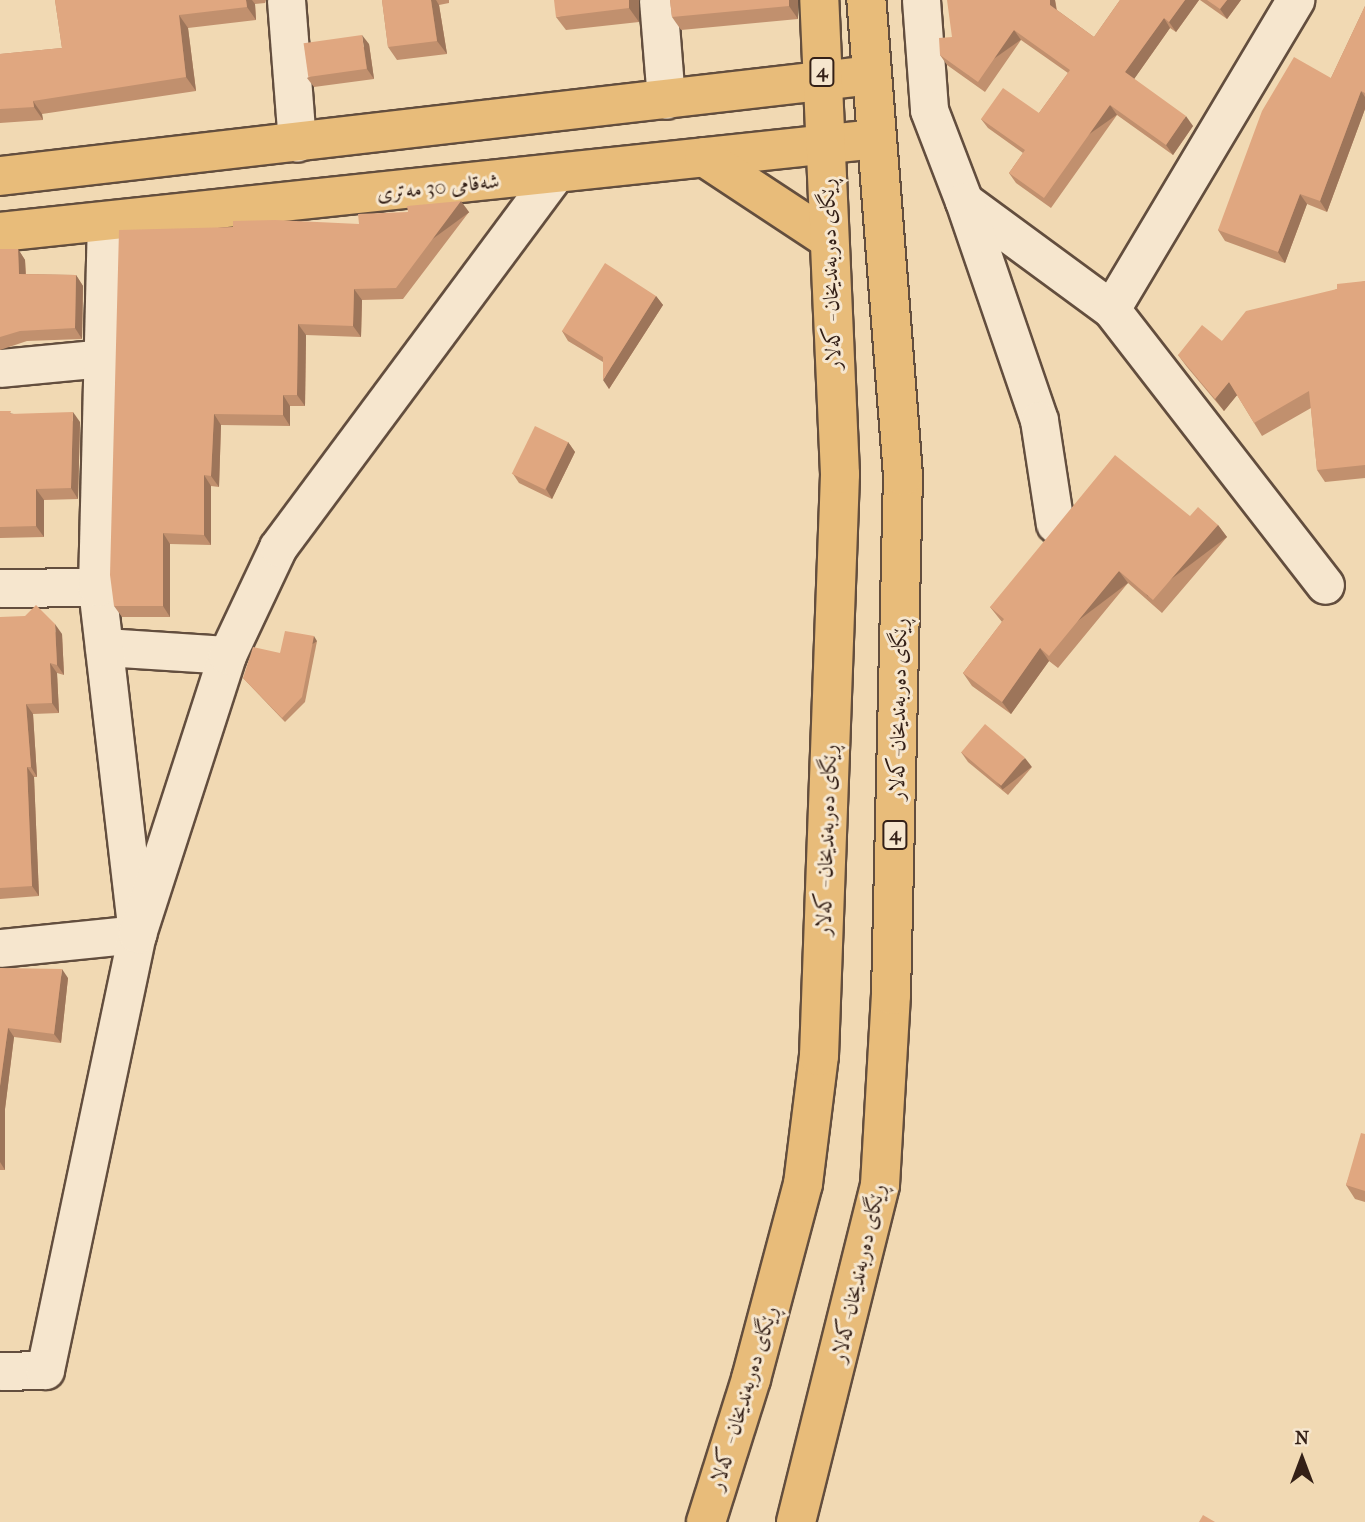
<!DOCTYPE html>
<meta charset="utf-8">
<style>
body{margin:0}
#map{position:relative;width:1365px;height:1522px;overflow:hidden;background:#f1d9b3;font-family:"IM FELL French Canon",Amiri,serif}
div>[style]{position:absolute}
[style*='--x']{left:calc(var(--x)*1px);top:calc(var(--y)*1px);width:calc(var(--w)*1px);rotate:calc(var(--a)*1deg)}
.roads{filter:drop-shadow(2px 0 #634e3e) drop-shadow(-2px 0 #634e3e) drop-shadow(0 2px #634e3e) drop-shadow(0 -2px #634e3e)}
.street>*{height:37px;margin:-18.5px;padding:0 18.5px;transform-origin:18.5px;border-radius:18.5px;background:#f6e6ce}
.primary>*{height:38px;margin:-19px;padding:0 19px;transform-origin:19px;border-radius:19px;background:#e8bc7a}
.highway>*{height:38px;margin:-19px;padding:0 19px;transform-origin:19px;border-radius:19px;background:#e8bc7a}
.wall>*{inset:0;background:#c1906e}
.shaded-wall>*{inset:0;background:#9d755a;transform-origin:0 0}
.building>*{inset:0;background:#e0a780;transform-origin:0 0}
span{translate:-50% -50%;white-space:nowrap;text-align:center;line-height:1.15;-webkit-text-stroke:6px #f6e6ce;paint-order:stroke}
.shield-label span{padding:2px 5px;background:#f6e6ce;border:2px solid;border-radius:5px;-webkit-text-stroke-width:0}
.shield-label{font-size:19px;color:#342017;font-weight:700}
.street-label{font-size:21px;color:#342017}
.north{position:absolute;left:1267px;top:1424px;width:70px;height:70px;-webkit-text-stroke:5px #f6e6ce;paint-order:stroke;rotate:0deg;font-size:19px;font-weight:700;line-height:28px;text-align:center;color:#342017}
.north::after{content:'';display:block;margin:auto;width:24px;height:32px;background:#342017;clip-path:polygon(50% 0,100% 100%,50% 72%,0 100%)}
</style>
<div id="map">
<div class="roads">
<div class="street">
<i style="--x:286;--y:0;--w:143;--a:85.6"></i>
<i style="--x:658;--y:0;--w:100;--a:85.4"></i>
<i style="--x:921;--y:0;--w:110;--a:85.8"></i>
<i style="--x:929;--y:110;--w:97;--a:69"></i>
<i style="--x:964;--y:201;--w:182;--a:36.3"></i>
<i style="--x:1111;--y:309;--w:349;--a:52.2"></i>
<i style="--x:964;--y:201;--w:231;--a:71.1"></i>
<i style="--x:1039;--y:420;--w:105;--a:81.3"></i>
<i style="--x:1111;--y:309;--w:360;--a:-59.2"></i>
<i style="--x:0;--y:368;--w:103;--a:-5.5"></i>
<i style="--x:0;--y:588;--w:97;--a:-0.6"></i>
<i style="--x:104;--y:647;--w:123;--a:3.7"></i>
<i style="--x:0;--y:948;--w:138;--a:-5.8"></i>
<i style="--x:137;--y:934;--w:349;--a:-96.6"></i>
<i style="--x:97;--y:587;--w:366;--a:-88.6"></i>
<i style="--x:0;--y:1371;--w:45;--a:-1.3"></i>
<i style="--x:45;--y:1370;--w:446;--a:-78.1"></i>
<i style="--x:137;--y:934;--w:293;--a:-72.1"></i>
<i style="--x:227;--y:655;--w:119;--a:-64.7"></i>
<i style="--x:278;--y:547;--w:465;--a:-53.4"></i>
</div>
<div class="primary">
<i style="--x:0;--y:176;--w:877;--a:-6.61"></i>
<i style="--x:0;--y:232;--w:881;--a:-6.06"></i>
</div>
<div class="highway">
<i style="--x:704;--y:157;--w:147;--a:33.4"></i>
<i style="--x:706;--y:1522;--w:150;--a:-72.5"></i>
<i style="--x:751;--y:1379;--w:202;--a:-75.1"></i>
<i style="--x:803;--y:1184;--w:129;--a:-82.9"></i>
<i style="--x:819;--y:1056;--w:582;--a:-87.93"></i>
<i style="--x:840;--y:474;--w:474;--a:-92.5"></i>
<i style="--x:796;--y:1522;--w:347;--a:-76"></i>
<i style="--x:880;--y:1185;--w:190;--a:-86.7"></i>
<i style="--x:891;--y:995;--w:519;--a:-88.68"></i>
<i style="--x:903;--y:476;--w:477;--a:-94.4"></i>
</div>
</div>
<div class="wall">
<i style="clip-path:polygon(55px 0,266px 0,265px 3px,255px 4px,256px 20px,188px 28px,196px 91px,42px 114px,43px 120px,0 123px,0 54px,62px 48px)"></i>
<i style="clip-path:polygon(382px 0,449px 0,449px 3px,439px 5px,447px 54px,397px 60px,388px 47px)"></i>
<i style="clip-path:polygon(639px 0,639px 22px,566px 30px,556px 17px)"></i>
<i style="clip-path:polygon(670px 0,798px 0,798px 19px,681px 30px,672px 17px)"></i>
<i style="clip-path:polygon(1055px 0,1057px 10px,1094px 37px,1120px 0,1199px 0,1176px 32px,1170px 28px,1134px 79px,1193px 126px,1173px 155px,1117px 115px,1051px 208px,1016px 183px,1009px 173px,1023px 153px,988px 128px,981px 119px,1039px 113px,1068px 73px,1021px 40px,985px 92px,947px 65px,940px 55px,952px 37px)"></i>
<i style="clip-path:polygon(1200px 0,1241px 0,1227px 19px)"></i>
<i style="clip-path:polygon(1365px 6px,1365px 109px,1327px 212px,1307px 204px,1285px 263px,1225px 241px,1218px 230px,1331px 78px)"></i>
<i style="clip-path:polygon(369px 44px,374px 79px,314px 87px,307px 78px)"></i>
<i style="clip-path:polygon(469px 212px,403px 299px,362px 300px,361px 337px,306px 335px,305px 406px,290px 406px,290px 426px,221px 425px,219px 487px,211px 486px,211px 545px,170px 544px,170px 617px,122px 617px,114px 606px,233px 227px,359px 224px)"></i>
<i style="clip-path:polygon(0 249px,18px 249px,25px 260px,26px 274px,76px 275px,83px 286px,82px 339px,27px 341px,0 350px)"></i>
<i style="clip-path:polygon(1365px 281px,1365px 478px,1325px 482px,1317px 470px,1311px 408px,1262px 436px,1237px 395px,1224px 411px,1187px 367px,1178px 355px,1222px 341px,1337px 289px)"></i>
<i style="clip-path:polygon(656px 296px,663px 305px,609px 389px,603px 362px,568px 341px,562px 331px)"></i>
<i style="clip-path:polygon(0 411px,14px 414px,80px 422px,78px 499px,44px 500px,44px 537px,0 538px)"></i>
<i style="clip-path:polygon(568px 442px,575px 452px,552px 499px,519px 483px,513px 474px)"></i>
<i style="clip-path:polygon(1190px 516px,1218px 525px,1227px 537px,1162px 613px,1128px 583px,1058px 668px,1049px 661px,1011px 714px,972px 686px,963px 673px,1002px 622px,990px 607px)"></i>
<i style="clip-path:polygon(0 617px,62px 634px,64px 675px,57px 673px,59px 713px,33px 714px,37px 777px,34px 777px,39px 896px,0 899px)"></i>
<i style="clip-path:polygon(317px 641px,305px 702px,285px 722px,243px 678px,280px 653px)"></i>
<i style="clip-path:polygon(961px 752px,1032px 767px,1008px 795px,968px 762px)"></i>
<i style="clip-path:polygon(0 968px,68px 978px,61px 1043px,14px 1037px,5px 1109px,5px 1170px,0 1170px)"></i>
<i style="clip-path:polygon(1365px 1134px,1365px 1202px,1355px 1199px,1346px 1185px)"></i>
</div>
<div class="shaded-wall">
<i style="clip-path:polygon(246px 0,252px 0,255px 4px,256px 20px,247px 7px)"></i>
<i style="clip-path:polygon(431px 0,436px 0,439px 5px,447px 54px,437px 41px)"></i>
<i style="clip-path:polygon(629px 0,639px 0,639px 22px,629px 8px)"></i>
<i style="clip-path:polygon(789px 0,798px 0,798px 19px,789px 6px)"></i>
<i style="clip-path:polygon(1050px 0,1055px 0,1057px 15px,1050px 5px)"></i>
<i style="clip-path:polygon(1185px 0,1199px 0,1176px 32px,1169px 22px)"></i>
<i style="clip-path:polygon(1227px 0,1241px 0,1227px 19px,1220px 9px)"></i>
<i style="clip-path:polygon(179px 15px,188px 28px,196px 91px,186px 77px)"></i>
<i style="clip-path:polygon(1164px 18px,1170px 28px,1132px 82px,1125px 72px)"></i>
<i style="left:1014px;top:30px;width:12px;height:63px;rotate:55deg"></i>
<i style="clip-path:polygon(362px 35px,369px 44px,374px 79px,367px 69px)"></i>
<i style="clip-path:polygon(1361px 91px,1365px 97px,1365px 109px,1327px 212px,1320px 201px)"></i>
<i style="clip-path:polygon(33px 101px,42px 114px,43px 120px,34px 107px)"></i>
<i style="left:1110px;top:105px;width:12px;height:114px;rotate:55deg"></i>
<i style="clip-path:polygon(1186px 116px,1193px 126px,1173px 155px,1166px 145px)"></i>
<i style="clip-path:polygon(1300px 194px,1307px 204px,1285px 263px,1278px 252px)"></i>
<i style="left:461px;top:201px;width:14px;height:109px;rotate:54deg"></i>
<i style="clip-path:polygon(18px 249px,25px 260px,26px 285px,19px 274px)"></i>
<i style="clip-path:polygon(76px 275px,83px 286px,82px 339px,75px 328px)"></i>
<i style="clip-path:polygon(354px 289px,362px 300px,361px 337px,353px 326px)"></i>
<i style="clip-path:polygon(656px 296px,663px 305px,609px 389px,603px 380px)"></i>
<i style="clip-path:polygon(298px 324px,306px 335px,305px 406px,297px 395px)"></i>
<i style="clip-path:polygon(1229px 382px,1238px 394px,1224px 411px,1215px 399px)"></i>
<i style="clip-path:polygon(283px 395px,290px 406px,290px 426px,283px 415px)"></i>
<i style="clip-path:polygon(73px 412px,80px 422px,78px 499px,71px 488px)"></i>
<i style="clip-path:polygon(214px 414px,221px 425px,219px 487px,211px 476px)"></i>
<i style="clip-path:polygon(568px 442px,575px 452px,552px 499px,546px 489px)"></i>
<i style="clip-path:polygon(204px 475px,211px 486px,211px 545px,204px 535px)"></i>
<i style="clip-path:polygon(36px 489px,44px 500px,44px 537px,36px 526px)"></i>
<i style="left:1218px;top:525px;width:15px;height:99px;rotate:53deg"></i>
<i style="clip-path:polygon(163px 533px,170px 544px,170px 617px,163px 606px)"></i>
<i style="left:1119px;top:571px;width:15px;height:110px;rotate:53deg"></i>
<i style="clip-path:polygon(55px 624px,62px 634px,64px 675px,57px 665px)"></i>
<i style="left:314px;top:636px;width:6px;height:62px;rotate:59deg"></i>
<i style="clip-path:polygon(1040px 648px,1049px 661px,1011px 714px,1002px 702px)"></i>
<i style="clip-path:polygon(50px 663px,57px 673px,59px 713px,52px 703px)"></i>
<i style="clip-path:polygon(26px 704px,33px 714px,37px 777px,31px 767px)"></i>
<i style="left:1025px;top:758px;width:11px;height:37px;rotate:52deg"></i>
<i style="clip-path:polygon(27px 767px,34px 777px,39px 896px,32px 886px)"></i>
<i style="clip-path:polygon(62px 969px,68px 978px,61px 1043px,54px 1034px)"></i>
<i style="clip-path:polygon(8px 1028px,14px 1037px,5px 1109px,5px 1170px,0 1162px,0 1086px)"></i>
</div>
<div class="building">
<i style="clip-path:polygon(55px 0,246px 0,247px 7px,179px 15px,186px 77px,33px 101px,34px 107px,0 109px,0 54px,62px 48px)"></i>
<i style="clip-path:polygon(382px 0,431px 0,437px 41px,388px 47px)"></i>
<i style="clip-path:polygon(554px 0,629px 0,629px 8px,556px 17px)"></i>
<i style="clip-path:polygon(670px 0,789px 0,789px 6px,672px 17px)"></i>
<i style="clip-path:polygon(947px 0,1050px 0,1050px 5px,1094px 37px,1120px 0,1185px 0,1169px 22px,1164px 18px,1125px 72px,1186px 116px,1166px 145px,1110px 105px,1044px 198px,1009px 173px,1025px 150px,981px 119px,1003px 88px,1039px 113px,1070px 70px,1014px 30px,978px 82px,940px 55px,939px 38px,952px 37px)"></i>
<i style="clip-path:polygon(1207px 0,1227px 0,1220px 9px)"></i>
<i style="clip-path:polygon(1365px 6px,1365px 93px,1361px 91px,1320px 201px,1300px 194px,1278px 252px,1218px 230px,1262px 111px,1294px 57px,1331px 78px)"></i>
<i style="left:362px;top:35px;width:34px;height:59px;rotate:82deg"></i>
<i style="clip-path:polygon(461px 201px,396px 288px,354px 289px,353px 326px,298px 324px,297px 395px,283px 395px,283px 415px,214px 414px,211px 476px,204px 475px,204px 535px,163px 533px,163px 606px,114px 606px,110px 575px,119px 230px,233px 227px,233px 221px,275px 220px,359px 224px,358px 214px,408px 212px,407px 206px)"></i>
<i style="clip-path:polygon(0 249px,18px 249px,19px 274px,76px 275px,75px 328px,20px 331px,0 337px)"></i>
<i style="clip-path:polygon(605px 263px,656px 296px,603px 380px,603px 357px,562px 331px)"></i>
<i style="clip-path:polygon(1365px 281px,1365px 465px,1317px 470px,1309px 391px,1254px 423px,1229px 382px,1215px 399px,1178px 355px,1202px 325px,1222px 341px,1246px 311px,1337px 289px,1337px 284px)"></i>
<i style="clip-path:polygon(0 411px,11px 411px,10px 414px,73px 412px,71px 488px,36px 489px,36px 526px,0 527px)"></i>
<i style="left:535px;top:426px;width:37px;height:53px;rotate:26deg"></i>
<i style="clip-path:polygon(1115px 455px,1190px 516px,1198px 507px,1218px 525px,1153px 600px,1119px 571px,1049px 656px,1040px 648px,1002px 702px,963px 673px,1004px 619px,990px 607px)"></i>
<i style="clip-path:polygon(36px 605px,55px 624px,57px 665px,50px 663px,52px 703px,26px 704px,31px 767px,27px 767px,32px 886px,0 888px,0 617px,25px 616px)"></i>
<i style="clip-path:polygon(285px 631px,314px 636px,302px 697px,282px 718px,243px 678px,253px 647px,280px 653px)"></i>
<i style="left:985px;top:724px;width:52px;height:37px;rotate:40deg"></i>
<i style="clip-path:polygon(0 968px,62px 969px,54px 1034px,8px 1028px,0 1086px)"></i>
<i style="clip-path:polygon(1361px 1133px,1365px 1134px,1365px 1191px,1346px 1185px)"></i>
<i style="clip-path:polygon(1203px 1515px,1215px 1522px,1199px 1522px)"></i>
</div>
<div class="shield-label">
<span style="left:822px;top:72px">4</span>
<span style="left:895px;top:835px">4</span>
</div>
<div class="street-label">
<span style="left:438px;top:187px;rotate:-6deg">شەقامی 30 مەتری</span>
<span style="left:830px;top:274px;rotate:-92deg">ڕێگای دەربەندیخان - کەلار</span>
<span style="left:898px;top:709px;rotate:-89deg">ڕێگای دەربەندیخان-کەلار</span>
<span style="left:826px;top:840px;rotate:-88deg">ڕێگای دەربەندیخان - کەلار</span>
<span style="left:858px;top:1273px;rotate:-77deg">ڕێگای دەربەندیخان-کەلار</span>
<span style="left:743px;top:1398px;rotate:-73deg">ڕێگای دەربەندیخان - کەلار</span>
</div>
<div class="north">N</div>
</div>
